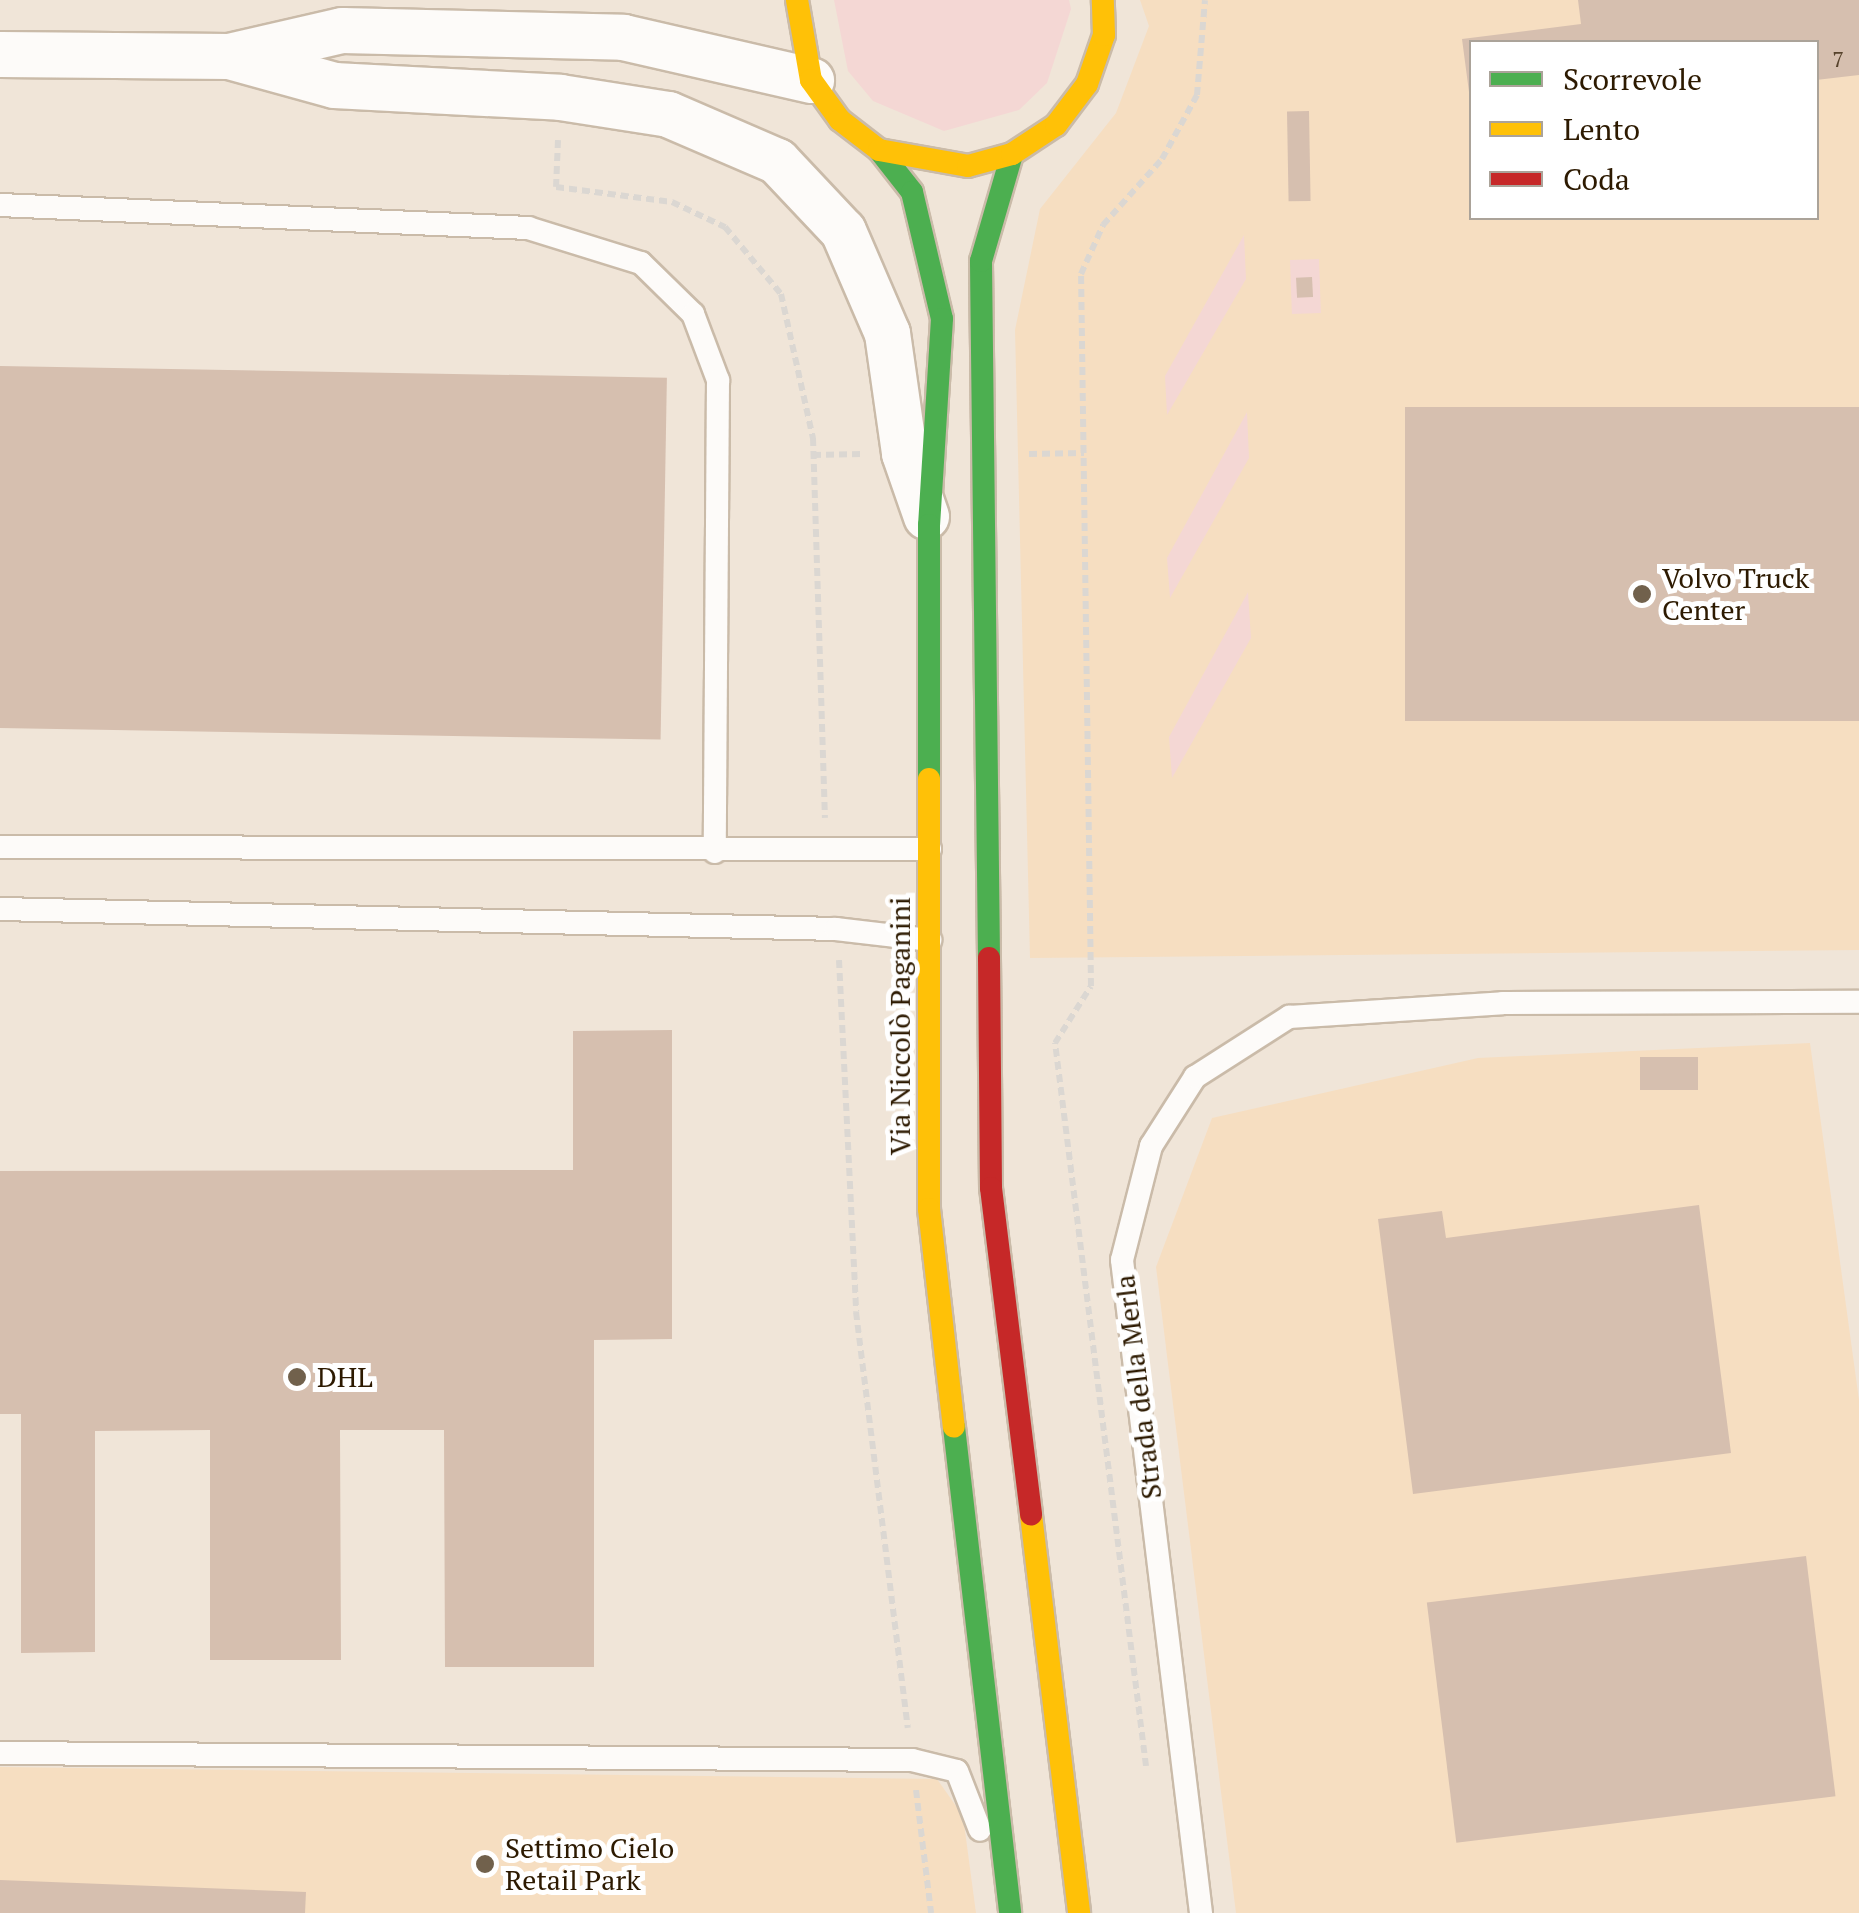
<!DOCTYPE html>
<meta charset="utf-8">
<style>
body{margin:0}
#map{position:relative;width:1859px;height:1913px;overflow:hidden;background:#f0e5d8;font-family:"PT Serif",serif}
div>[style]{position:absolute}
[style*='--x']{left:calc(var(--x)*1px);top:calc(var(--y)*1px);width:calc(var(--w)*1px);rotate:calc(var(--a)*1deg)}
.built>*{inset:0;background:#f6dec1}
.green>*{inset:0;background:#f4d7d4;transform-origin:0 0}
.building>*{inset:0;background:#d6bfaf;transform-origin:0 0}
.path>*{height:6px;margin-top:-3px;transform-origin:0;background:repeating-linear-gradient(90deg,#dbd7d2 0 8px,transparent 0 13px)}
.roads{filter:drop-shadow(2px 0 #cabba9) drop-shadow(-2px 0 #cabba9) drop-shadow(0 2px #cabba9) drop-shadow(0 -2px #cabba9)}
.lane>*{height:22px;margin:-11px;padding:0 11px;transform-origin:11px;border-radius:11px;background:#fdfbf9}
.street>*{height:45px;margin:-22.5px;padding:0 22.5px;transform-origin:22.5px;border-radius:22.5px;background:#fdfbf9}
.fast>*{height:22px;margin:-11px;padding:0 11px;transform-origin:11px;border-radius:11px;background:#4caf50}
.slow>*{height:22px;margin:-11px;padding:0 11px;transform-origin:11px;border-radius:11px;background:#ffc107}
.jam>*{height:22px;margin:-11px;padding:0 11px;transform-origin:11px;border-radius:11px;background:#c62828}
.dots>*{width:28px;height:28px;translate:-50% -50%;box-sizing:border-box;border:5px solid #fff;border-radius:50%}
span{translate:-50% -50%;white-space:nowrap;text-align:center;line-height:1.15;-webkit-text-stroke:10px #fff;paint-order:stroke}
.number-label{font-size:22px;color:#57432c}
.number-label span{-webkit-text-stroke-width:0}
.poi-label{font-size:28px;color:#2d1a01}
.left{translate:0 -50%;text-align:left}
.street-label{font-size:28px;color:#2d1a01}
.legend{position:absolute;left:1469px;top:40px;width:350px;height:180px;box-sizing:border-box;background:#fff;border:2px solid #aba399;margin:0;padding:12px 18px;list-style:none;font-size:30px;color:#2d1a01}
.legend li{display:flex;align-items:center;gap:20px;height:50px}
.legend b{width:50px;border:2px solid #aba399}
</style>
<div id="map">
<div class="built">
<i style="clip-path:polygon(evenodd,1140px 0,1859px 0,1859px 950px,1030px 958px,1015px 330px,1040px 209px,1116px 113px,1149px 26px,1140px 0,1472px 42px,1816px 42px,1816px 218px,1472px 218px,1472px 42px)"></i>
<i style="clip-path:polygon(1810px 1043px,1859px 1400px,1859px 1913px,1236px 1913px,1156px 1267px,1212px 1118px,1478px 1058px)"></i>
<i style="clip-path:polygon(0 1767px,937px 1779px,963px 1816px,976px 1913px,0 1913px)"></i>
</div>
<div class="green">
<i style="clip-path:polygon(834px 0,1069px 0,1071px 9px,1047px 83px,1019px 110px,944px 131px,873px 101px,848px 71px)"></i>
<i style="clip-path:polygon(1244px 235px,1246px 279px,1167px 415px,1165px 376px)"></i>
<i style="left:1319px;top:259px;width:54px;height:29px;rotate:88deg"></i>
<i style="clip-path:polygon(1247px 412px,1249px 458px,1170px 598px,1167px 558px)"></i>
<i style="clip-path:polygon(1248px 592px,1251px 638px,1172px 778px,1169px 737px)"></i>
</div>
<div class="building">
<i style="clip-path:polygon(1578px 0,1859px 0,1859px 75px,1816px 80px,1816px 42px,1472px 42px,1469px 92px,1462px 39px,1581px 24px)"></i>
<i style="left:1309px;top:111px;width:90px;height:22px;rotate:89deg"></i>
<i style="left:1312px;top:277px;width:20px;height:16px;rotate:87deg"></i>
<i style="left:0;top:366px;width:667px;height:362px;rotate:1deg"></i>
<i style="left:1859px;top:407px;width:314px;height:454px;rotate:90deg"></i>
<i style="clip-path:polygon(672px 1030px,672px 1339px,594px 1340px,594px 1667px,445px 1667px,444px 1430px,340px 1430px,341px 1660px,210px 1660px,210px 1430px,95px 1431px,95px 1652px,21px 1653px,21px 1414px,0 1414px,0 1171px,573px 1170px,573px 1031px)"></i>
<i style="left:1640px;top:1057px;width:58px;height:33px"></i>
<i style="clip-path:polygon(1699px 1205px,1731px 1453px,1413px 1494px,1378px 1219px,1442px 1211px,1446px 1238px)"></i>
<i style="left:1806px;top:1556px;width:242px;height:382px;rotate:83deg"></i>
<i style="clip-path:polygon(0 1880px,306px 1892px,305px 1913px,0 1913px)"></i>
</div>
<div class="path">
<i style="--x:558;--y:140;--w:47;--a:92.4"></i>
<i style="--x:556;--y:187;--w:117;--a:7.4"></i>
<i style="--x:672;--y:202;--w:59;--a:25.3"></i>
<i style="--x:725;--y:227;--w:87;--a:50.1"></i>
<i style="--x:781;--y:294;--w:148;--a:77.5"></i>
<i style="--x:813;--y:438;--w:380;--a:88.2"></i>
<i style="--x:1029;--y:454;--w:55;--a:-1"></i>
<i style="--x:813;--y:455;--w:49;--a:-1.2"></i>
<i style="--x:839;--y:960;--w:352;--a:87.2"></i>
<i style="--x:856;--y:1312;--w:419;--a:82.9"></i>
<i style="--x:1146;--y:1766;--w:729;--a:-97.17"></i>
<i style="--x:1055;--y:1043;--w:67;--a:-57.7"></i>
<i style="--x:1091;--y:986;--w:712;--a:-90.8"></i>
<i style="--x:1081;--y:274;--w:54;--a:-65.8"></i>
<i style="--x:1103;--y:225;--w:89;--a:-48.2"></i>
<i style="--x:1162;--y:159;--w:73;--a:-61.3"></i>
<i style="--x:1197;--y:95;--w:95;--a:-85.2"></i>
<i style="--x:916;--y:1790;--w:124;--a:83"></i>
</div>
<div class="roads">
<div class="lane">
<i style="--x:0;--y:205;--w:529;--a:2.49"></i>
<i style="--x:528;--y:228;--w:118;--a:17.2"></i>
<i style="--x:641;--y:263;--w:73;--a:44.4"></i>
<i style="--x:693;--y:314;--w:71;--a:69.3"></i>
<i style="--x:718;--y:380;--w:472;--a:90.4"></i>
<i style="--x:0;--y:847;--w:930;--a:0.12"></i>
<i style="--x:0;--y:909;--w:836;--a:1.37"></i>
<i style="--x:836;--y:929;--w:95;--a:6.7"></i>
<i style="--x:0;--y:1753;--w:912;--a:0.44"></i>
<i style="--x:912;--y:1760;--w:46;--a:13.7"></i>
<i style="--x:957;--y:1771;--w:63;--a:68.7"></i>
<i style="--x:1201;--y:1913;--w:658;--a:-96.9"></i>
<i style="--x:1122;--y:1260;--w:118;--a:-75.7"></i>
<i style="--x:1151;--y:1146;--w:82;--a:-57.5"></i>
<i style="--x:1195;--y:1077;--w:112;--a:-32.6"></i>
<i style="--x:1289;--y:1017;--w:214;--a:-3.7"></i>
<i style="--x:1503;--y:1003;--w:356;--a:-0.2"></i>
</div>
<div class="street">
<i style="--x:0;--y:54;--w:229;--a:0.5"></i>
<i style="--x:229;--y:56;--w:116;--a:-13"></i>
<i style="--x:342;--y:30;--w:281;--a:1.4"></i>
<i style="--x:623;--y:37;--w:193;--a:12.9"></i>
<i style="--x:229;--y:56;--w:109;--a:15.4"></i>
<i style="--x:334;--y:85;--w:226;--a:3"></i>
<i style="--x:560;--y:97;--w:109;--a:8.9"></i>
<i style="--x:668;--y:114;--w:119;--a:23.3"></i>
<i style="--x:777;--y:161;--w:96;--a:46.7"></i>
<i style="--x:843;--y:231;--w:111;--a:66.7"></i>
<i style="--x:887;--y:333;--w:121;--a:81.9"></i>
<i style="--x:904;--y:453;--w:67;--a:70.8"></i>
</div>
<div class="fast">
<i style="--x:879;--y:150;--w:53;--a:51.8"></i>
<i style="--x:912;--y:192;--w:130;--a:76.7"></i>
<i style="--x:942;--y:319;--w:206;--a:93.6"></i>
<i style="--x:929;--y:525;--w:254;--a:90"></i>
<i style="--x:989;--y:958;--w:697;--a:-90.66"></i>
<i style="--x:981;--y:261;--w:111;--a:-73.8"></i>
<i style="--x:954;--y:1427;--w:489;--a:83.4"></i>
</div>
<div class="slow">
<i style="--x:797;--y:0;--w:81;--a:80.1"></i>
<i style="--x:811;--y:80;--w:49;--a:54.1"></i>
<i style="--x:840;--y:120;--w:49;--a:37.6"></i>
<i style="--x:879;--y:150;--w:90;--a:10.2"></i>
<i style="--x:968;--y:166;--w:46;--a:-15.3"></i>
<i style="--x:1012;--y:154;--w:53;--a:-33.4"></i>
<i style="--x:1056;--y:125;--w:51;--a:-52.9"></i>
<i style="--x:1087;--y:84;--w:52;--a:-70.9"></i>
<i style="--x:1104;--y:35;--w:35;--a:-92"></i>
<i style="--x:929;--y:779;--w:430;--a:90"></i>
<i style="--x:929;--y:1209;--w:219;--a:83.5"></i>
<i style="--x:1031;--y:1515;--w:401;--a:83.1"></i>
</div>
<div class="jam">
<i style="--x:989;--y:958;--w:230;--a:89.5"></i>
<i style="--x:991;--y:1188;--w:329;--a:83"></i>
</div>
</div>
<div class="dots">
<i style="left:1642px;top:594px;background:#71614c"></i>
<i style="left:297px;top:1377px;background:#71614c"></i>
<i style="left:485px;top:1864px;background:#71614c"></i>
</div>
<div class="number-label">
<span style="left:1838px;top:59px">7</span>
</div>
<div class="poi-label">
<span class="left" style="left:1662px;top:594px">Volvo Truck<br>Center</span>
<span class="left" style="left:317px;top:1377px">DHL</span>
<span class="left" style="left:505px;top:1864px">Settimo Cielo<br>Retail Park</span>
</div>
<div class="street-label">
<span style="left:900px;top:1026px;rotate:-90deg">Via Niccolò Paganini</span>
<span style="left:1138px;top:1387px;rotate:-97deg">Strada della Merla</span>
</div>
<ul class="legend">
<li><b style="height:12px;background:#4caf50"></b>Scorrevole</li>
<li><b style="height:12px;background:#ffc107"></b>Lento</li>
<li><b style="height:12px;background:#c62828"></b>Coda</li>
</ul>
</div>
